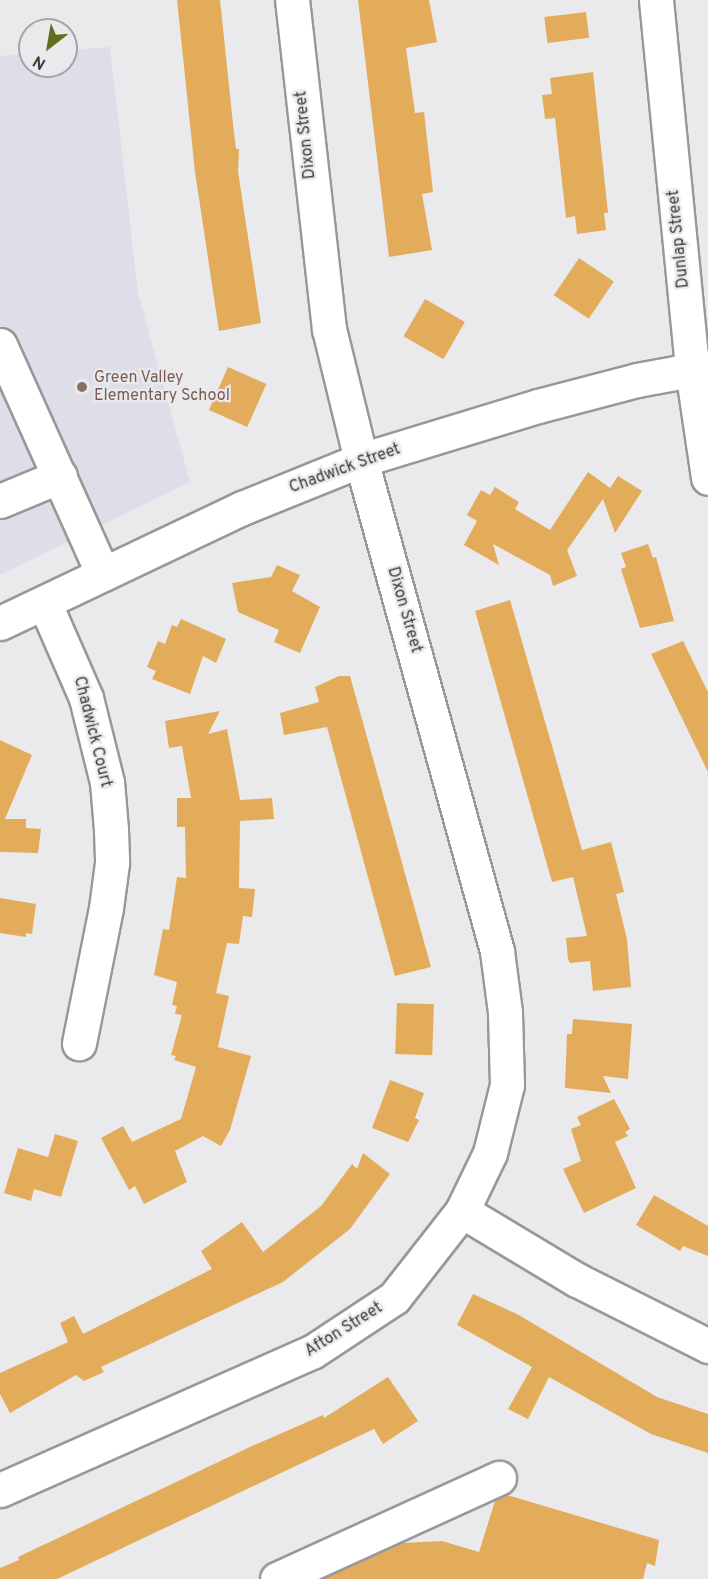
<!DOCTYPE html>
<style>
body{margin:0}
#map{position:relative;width:708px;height:1579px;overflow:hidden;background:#eaeaed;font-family:Overpass,sans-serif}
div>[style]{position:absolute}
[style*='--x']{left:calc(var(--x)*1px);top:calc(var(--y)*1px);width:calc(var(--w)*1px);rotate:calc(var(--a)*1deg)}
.built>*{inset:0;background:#dddee8}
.building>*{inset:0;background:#e2ac5b;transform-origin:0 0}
.roads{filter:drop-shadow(2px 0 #98989b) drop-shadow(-2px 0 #98989b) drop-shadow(0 2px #98989b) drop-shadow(0 -2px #98989b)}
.minor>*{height:33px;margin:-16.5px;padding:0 16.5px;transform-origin:16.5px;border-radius:16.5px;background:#fff}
.dots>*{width:16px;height:16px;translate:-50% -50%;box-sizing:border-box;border:3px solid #eaeaed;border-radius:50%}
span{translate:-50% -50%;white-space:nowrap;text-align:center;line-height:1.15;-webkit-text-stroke:4.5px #eaeaed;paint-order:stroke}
.street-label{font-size:16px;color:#3c3c3d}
.education-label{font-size:16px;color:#785e54}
.left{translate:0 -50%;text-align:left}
.north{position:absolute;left:18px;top:18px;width:60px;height:60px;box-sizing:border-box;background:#eaeaed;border:2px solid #a4a4a7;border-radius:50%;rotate:211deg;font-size:16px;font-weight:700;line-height:24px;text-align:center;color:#3c3c3d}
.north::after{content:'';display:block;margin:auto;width:21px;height:27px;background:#606f1b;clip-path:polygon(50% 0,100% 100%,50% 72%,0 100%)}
</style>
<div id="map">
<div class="built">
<i style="clip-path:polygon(110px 47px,138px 293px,190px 482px,0 575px,0 56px,30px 53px,30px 66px,66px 66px,66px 50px)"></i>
</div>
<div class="building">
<i style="clip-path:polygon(177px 0,220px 0,233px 124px,236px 149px,239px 149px,238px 171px,261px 323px,219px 331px,195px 172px)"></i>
<i style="clip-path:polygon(358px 0,429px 0,437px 42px,406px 48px,415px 113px,424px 112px,433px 192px,422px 194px,432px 250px,389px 257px)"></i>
<i style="left:586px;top:12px;width:26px;height:42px;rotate:83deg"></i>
<i style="clip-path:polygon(593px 72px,608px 213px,604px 213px,606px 230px,577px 234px,575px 216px,566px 218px,555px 118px,545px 119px,542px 95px,552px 94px,550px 78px)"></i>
<i style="left:579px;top:258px;width:42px;height:45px;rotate:34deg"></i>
<i style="left:425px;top:299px;width:46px;height:43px;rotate:30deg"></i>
<i style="left:228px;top:367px;width:42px;height:47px;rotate:24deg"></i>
<i style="clip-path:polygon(588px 472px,610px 488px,618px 476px,642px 491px,615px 533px,603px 499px,567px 550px,577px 576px,553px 586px,550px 575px,493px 544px,499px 565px,464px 545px,477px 521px,467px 515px,481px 490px,490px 495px,495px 487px,519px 502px,515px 509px,550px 530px)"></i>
<i style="clip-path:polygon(648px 544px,653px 558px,656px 557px,674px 621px,640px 628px,621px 569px,626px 567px,621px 553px)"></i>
<i style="clip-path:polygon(277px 565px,300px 575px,292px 591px,320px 607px,300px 653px,274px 642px,279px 630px,238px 612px,232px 583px,271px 577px)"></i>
<i style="clip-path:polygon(510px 600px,582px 850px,611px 842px,624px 892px,616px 894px,627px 939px,631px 987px,593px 991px,590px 961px,570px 963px,568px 959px,566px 938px,587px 936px,573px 877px,552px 882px,475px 611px)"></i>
<i style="clip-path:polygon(181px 619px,226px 639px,216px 663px,203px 656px,190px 694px,152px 679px,156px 671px,147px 667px,158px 641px,165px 644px,172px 625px,177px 627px)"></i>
<i style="clip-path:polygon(683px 641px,708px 692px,708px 772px,651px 654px)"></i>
<i style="clip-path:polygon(339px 676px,350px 676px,431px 967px,395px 976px,327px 727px,284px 735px,280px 713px,319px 702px,315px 687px)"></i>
<i style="clip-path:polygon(220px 711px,208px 734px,227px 729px,240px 800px,272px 798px,274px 819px,240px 821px,239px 888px,255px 889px,252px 917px,243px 916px,239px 944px,227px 943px,216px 993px,229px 996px,218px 1047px,251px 1056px,230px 1130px,221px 1146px,203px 1136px,175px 1151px,187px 1182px,144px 1204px,135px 1186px,129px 1190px,101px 1138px,123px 1126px,132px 1142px,181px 1119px,196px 1067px,174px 1060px,176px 1056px,171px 1055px,182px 1015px,175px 1014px,177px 1006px,172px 1005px,177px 982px,154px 975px,163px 929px,169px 930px,177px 877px,186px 878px,185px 827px,177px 827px,177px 798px,191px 798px,182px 746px,169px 748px,165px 721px)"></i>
<i style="clip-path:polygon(0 740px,32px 755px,5px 819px,26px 819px,26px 828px,41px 829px,38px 853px,0 852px)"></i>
<i style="clip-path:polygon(0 898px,36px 904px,32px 934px,26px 933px,26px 937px,0 933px)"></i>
<i style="left:397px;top:1003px;width:37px;height:51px;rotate:2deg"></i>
<i style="clip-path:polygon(573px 1019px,632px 1024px,628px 1079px,603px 1076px,611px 1093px,565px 1088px,567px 1034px,572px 1034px)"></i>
<i style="clip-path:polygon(390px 1080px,424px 1093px,415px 1118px,419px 1120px,408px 1142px,372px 1128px)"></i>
<i style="clip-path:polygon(614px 1099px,630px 1129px,625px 1132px,628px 1136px,615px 1142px,636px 1188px,584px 1213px,563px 1169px,581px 1161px,571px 1129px,581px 1125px,577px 1117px)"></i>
<i style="clip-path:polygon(55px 1134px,78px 1141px,61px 1197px,34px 1189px,31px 1201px,4px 1193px,18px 1148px,48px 1157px)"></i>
<i style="clip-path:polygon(363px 1153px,390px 1174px,350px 1229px,283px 1282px,101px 1367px,104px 1372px,84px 1381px,76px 1375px,10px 1413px,0 1394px,0 1373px,68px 1342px,60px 1323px,74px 1316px,83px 1334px,212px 1269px,201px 1251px,242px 1222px,263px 1252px,321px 1206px,352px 1164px,357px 1169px)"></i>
<i style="clip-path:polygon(654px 1195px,708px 1226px,708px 1256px,683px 1246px,680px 1251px,636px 1225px)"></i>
<i style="clip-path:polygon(473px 1294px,517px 1314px,657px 1397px,708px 1414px,708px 1453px,651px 1434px,549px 1377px,528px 1419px,508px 1409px,532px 1367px,457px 1325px)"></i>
<i style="clip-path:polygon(388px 1377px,418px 1421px,383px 1444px,374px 1429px,57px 1579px,0 1579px,0 1568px,19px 1560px,18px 1557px,252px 1446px,323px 1415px,324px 1418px)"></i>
<i style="clip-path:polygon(507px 1495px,659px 1540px,655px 1566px,647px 1563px,643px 1579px,322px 1579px,401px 1543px,442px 1541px,479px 1552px,495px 1501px)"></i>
</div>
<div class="roads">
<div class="minor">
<i style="--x:656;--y:0;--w:371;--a:84.4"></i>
<i style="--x:692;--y:369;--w:110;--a:81.6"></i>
<i style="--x:0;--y:345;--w:251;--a:65.8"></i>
<i style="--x:0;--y:501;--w:65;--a:-22.6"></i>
<i style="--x:45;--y:604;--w:103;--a:66.4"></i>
<i style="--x:86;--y:698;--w:87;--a:76"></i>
<i style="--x:107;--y:782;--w:48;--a:85.2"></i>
<i style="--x:111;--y:830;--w:33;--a:88"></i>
<i style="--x:112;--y:863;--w:45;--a:97.6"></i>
<i style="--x:106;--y:908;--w:138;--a:101.3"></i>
<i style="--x:0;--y:623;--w:268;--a:-25.4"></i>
<i style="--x:242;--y:508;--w:128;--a:-22"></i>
<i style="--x:361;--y:460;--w:185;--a:-17"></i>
<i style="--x:538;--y:406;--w:102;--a:-14.7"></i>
<i style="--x:637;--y:380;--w:72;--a:-10.4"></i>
<i style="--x:462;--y:1211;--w:134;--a:31"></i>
<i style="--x:577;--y:1280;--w:147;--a:26.7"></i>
<i style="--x:0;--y:1490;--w:341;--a:-23.9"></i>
<i style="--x:312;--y:1352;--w:98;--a:-33.4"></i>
<i style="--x:394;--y:1298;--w:110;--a:-52"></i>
<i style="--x:462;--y:1211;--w:64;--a:-64.2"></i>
<i style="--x:490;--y:1153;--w:70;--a:-76"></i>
<i style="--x:507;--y:1085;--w:73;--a:-91.6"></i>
<i style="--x:505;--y:1012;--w:62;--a:-97.5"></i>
<i style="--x:497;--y:951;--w:509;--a:-105.48"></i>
<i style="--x:361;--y:460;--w:135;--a:-103.7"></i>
<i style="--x:329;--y:329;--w:331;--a:-96.4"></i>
<i style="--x:277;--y:1579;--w:244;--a:-24.5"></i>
</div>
</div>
<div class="dots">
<i style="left:82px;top:387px;background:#8d6e63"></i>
</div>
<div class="street-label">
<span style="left:306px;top:135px;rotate:-96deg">Dixon Street</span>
<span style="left:679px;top:239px;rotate:-96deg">Dunlap Street</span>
<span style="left:345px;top:469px;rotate:-20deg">Chadwick Street</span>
<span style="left:404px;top:610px;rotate:74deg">Dixon Street</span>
<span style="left:92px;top:732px;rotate:76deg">Chadwick Court</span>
<span style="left:344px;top:1330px;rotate:-32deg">Afton Street</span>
</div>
<div class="education-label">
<span class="left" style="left:94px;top:387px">Green Valley<br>Elementary School</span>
</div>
<div class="north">N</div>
</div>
